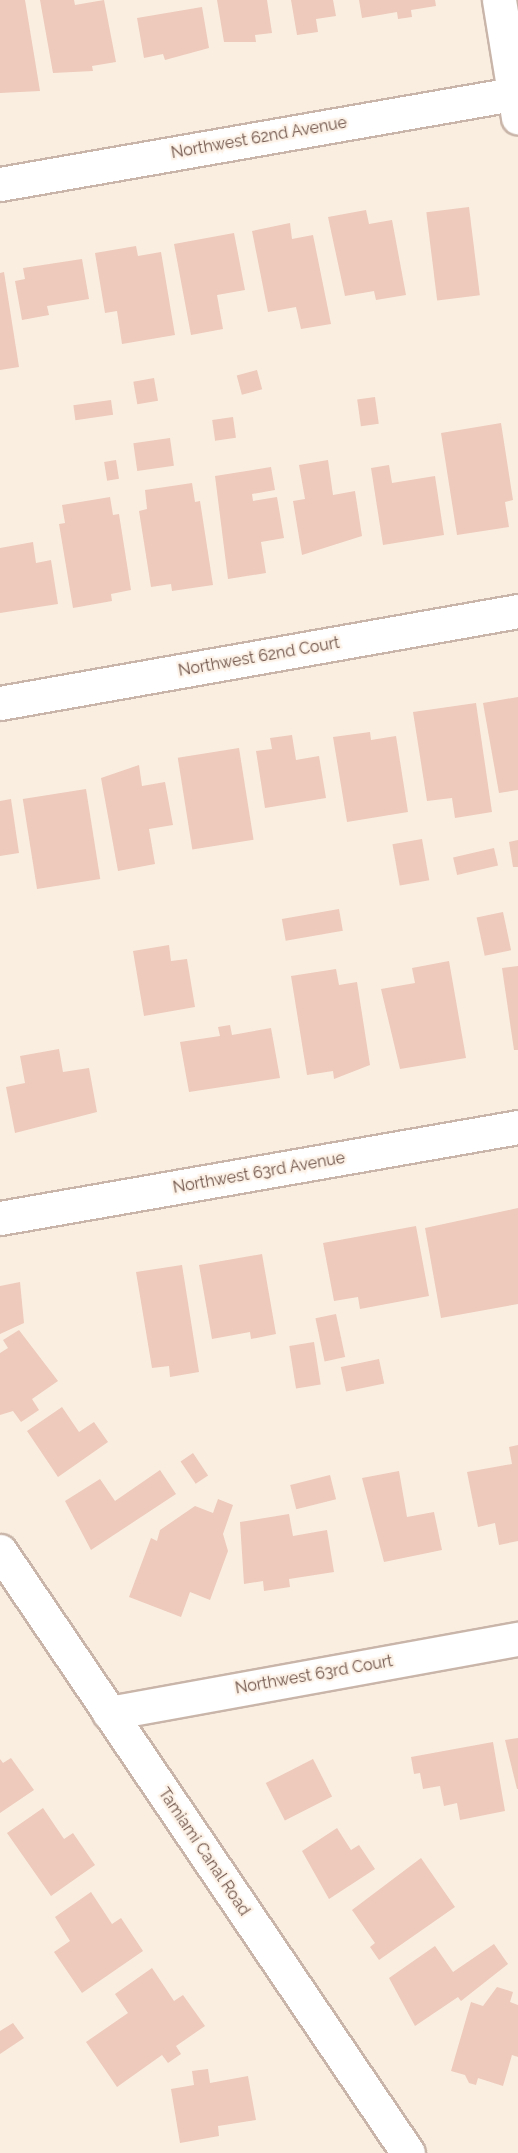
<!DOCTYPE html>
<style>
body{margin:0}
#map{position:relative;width:518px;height:2153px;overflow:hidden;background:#faeee1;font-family:Raleway,sans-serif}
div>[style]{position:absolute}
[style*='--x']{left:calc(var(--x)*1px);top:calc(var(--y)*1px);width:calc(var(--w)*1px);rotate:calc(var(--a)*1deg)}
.building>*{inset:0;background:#edcabb;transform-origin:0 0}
.roads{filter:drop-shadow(2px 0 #c9b5a9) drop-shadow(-2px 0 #c9b5a9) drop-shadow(0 2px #c9b5a9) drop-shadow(0 -2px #c9b5a9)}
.minor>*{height:33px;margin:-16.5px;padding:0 16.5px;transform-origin:16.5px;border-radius:16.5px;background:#fff}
.tertiary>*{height:33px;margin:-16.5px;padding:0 16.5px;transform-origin:16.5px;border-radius:16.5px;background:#fff}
span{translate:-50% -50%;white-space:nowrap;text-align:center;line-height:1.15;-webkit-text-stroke:4.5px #fdf2e7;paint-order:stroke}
.street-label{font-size:16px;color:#6f544a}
</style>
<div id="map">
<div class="building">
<i style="clip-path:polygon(0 0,25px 0,40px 91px,0 93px)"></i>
<i style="clip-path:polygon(40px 0,74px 0,75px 5px,104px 0,116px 62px,92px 66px,93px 71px,53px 73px)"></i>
<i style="clip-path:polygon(217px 0,267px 0,272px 33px,255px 35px,256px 42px,224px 42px)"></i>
<i style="clip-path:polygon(291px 0,333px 0,336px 16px,316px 19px,318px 32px,297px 35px)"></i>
<i style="clip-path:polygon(359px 0,435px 0,436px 6px,411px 10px,412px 17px,398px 19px,397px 12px,362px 18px)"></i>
<i style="clip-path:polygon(202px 7px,209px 48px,165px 60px,163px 54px,144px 58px,137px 18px)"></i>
<i style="left:469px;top:207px;width:89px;height:43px;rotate:83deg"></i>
<i style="clip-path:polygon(366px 210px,369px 224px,392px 220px,406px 295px,376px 300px,374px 291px,345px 296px,328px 217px)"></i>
<i style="clip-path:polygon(290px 223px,292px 239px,313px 235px,331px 324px,301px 329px,296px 307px,268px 312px,252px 231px)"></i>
<i style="clip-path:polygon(234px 233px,245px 290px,217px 295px,223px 329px,191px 335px,174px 244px)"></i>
<i style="clip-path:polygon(136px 246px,138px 256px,161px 252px,175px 335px,122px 344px,117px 311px,105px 313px,95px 253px)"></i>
<i style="clip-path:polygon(82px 259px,89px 299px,47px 306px,49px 315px,22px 320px,15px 281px,25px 279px,23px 268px)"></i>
<i style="clip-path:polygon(4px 272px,19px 367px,0 370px,0 273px)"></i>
<i style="left:257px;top:370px;width:20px;height:21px;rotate:75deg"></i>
<i style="left:154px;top:378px;width:23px;height:21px;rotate:80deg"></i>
<i style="left:375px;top:397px;width:27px;height:18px;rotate:82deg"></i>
<i style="left:111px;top:400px;width:15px;height:38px;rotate:82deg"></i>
<i style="left:233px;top:417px;width:21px;height:21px;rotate:82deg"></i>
<i style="clip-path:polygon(501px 423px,513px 500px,505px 502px,509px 527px,457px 535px,441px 433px)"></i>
<i style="left:170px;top:438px;width:28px;height:37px;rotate:82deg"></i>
<i style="left:116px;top:460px;width:19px;height:12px;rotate:81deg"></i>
<i style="clip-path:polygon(328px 460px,333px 495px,355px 491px,362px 536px,302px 555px,293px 501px,305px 499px,299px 465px)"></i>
<i style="clip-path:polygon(389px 465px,392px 483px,435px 476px,444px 535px,383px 545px,371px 468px)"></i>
<i style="clip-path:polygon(271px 467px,275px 490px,252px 494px,253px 501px,277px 497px,284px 538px,261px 542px,266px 573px,228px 579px,215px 476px)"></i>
<i style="clip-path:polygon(192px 483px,195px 502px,200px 501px,213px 585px,172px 591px,171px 584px,151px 587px,139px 511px,147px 509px,145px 490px)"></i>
<i style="clip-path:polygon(110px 497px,113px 515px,119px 514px,131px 590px,111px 594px,112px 601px,73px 608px,59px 524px,65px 523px,62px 505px)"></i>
<i style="clip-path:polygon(33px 542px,36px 563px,51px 560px,58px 604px,0 613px,0 548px)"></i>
<i style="clip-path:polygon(518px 697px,518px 790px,499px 793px,483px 703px)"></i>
<i style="clip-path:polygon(476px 703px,492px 812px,455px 818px,452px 798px,427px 801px,413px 712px)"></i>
<i style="clip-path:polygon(370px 732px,371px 740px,396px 736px,408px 812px,347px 822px,333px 737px)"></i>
<i style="clip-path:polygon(292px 735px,296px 760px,319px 756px,326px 798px,265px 808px,256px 751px,272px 749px,270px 738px)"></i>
<i style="left:239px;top:748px;width:93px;height:62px;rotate:81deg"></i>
<i style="clip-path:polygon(139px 765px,142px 786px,165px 782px,173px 825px,149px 829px,155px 864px,118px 871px,101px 778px)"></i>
<i style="left:86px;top:789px;width:91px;height:64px;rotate:81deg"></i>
<i style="clip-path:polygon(11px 799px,19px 853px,0 856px,0 801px)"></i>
<i style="left:422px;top:839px;width:42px;height:30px;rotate:80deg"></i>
<i style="clip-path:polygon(518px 840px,518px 867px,513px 867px,509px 842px)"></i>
<i style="left:494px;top:848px;width:18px;height:42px;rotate:77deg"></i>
<i style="left:339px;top:909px;width:22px;height:58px;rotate:80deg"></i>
<i style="left:503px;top:912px;width:39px;height:27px;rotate:78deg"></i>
<i style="clip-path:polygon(169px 945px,171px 961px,187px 959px,195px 1007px,144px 1016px,133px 951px)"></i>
<i style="clip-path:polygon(449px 961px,466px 1058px,400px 1069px,381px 989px,415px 983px,412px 968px)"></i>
<i style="clip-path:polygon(518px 966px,518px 1050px,514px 1050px,502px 968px)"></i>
<i style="clip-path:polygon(336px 969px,339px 985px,357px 982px,370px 1065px,334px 1079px,333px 1071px,307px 1075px,291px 976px)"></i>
<i style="clip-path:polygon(230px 1025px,232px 1035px,271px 1028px,280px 1078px,189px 1092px,180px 1042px,220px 1036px,218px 1027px)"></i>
<i style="clip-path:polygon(59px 1049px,63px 1072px,89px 1068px,97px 1112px,15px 1133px,6px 1087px,25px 1083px,20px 1056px)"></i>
<i style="clip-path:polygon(518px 1208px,518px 1304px,441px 1318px,425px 1228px)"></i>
<i style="clip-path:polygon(416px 1226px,429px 1296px,360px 1309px,358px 1297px,334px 1301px,323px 1243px)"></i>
<i style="clip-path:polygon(262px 1254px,276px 1334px,251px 1339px,250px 1332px,212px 1339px,199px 1265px)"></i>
<i style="clip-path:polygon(182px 1265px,199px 1372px,170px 1377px,169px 1366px,152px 1368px,136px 1272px)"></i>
<i style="clip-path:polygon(20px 1282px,24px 1323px,0 1334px,0 1286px)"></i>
<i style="left:336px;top:1314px;width:44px;height:21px;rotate:78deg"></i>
<i style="clip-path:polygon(19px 1330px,58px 1381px,32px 1399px,39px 1410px,21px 1422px,13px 1411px,0 1415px,0 1353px,8px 1348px,3px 1340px)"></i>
<i style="left:314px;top:1342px;width:43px;height:25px;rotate:81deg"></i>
<i style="left:379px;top:1359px;width:25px;height:39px;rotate:78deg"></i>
<i style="clip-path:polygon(62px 1407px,79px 1432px,94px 1422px,108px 1442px,58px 1477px,27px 1431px)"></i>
<i style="clip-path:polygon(518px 1445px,518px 1541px,499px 1545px,495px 1523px,478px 1527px,467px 1472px,512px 1464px,509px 1447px)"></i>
<i style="left:193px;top:1453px;width:27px;height:15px;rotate:56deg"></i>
<i style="clip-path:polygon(160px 1470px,176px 1494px,91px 1550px,65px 1501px,100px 1479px,115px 1501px)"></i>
<i style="clip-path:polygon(399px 1471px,407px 1517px,434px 1512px,442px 1550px,384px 1562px,362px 1478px)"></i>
<i style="left:330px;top:1475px;width:25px;height:41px;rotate:76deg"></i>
<i style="clip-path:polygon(218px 1499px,233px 1505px,223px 1534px,228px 1551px,210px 1600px,190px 1592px,181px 1617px,129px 1597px,151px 1538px,157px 1541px,160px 1530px,195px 1506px,213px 1513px)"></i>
<i style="clip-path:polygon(289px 1514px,293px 1536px,327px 1530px,334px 1572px,289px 1579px,290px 1587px,264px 1591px,263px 1581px,244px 1584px,240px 1522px)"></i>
<i style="clip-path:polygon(518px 1738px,518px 1789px,517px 1789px,505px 1740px)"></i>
<i style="clip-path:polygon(493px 1742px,505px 1811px,460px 1820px,457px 1803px,444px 1806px,440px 1786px,423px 1789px,420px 1773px,414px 1774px,411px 1757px)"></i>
<i style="clip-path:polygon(11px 1758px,34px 1790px,0 1813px,0 1759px,3px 1763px)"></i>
<i style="left:313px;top:1759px;width:42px;height:53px;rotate:63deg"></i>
<i style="clip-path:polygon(43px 1808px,64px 1839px,73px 1833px,95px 1865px,51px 1896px,7px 1833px)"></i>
<i style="clip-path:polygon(337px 1828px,351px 1850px,359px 1845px,375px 1869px,329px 1899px,302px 1851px)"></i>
<i style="clip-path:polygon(421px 1858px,455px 1907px,379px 1960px,370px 1947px,375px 1943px,352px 1910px)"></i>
<i style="clip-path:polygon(91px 1892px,112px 1924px,121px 1918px,143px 1951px,82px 1993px,54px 1952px,70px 1941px,55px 1917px)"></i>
<i style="clip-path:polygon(494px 1944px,508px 1964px,461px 2001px,458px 1997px,415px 2026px,389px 1978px,435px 1946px,453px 1972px)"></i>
<i style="clip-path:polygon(152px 1968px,174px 2001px,183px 1995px,205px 2026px,176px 2046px,181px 2054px,168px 2063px,162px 2055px,117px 2087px,86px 2042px,128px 2013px,115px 1994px)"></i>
<i style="clip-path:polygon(497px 1987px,513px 1992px,510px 2002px,518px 2005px,518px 2057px,512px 2055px,503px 2086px,478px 2078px,476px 2085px,469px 2083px,465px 2075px,451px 2071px,471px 2002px,483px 2006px)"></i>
<i style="clip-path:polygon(13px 2023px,24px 2038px,0 2054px,0 2031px)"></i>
<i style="clip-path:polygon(208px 2069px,210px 2083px,248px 2076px,256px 2120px,218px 2126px,219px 2136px,180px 2143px,171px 2089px,194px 2085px,192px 2071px)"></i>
</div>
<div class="roads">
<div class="minor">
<i style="--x:499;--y:0;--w:119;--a:80.8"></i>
<i style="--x:0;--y:703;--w:526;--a:-10.07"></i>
<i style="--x:0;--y:1218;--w:526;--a:-9.96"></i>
<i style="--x:109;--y:1713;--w:416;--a:-10.3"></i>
</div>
<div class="tertiary">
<i style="--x:0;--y:184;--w:526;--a:-9.96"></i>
<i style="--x:0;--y:1551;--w:727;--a:55.87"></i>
</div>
</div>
<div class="street-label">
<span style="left:259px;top:138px;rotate:-10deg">Northwest 62nd Avenue</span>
<span style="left:259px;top:657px;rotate:-10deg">Northwest 62nd Court</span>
<span style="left:259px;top:1173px;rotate:-10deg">Northwest 63rd Avenue</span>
<span style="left:314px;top:1675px;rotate:-10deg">Northwest 63rd Court</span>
<span style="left:204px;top:1852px;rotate:56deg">Tamiami Canal Road</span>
</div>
</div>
